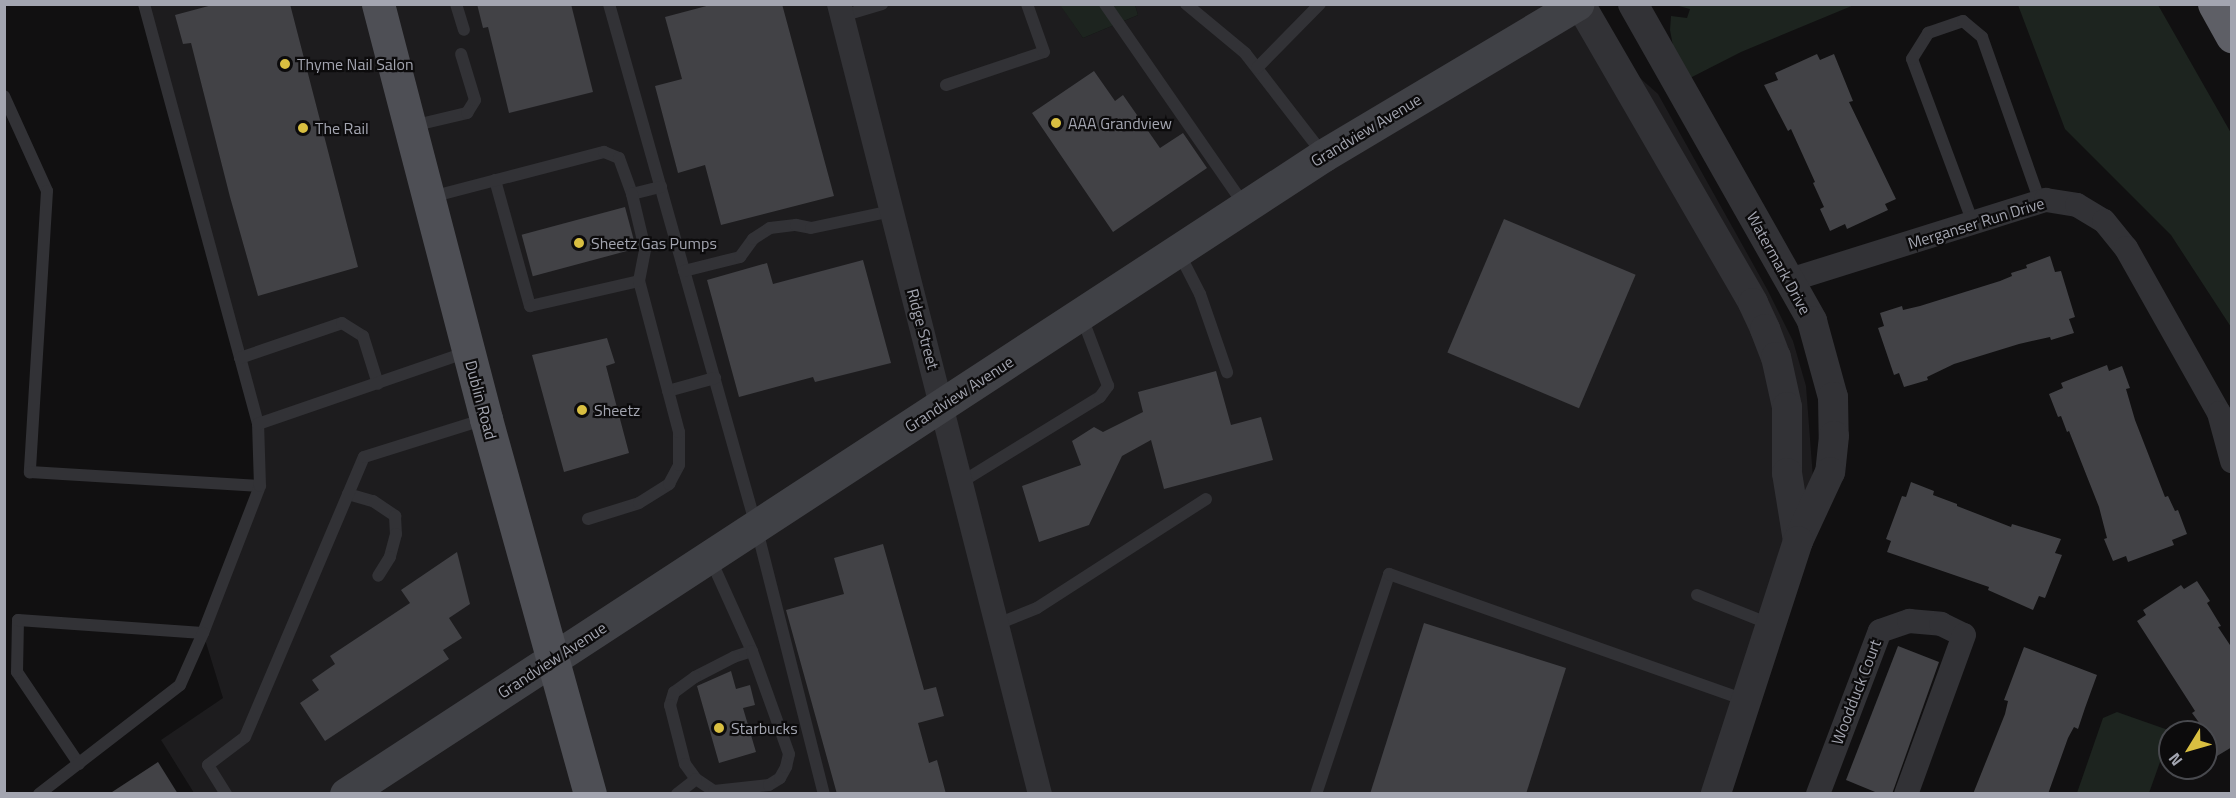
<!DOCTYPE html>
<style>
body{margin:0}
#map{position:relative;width:2236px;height:798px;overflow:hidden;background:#111011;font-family:"Titillium Web",sans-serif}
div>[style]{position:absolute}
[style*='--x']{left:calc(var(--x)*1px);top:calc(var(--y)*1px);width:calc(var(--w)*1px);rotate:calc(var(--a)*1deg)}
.built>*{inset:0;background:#1d1c1e}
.green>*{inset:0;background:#1d241f}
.building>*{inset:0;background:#424246;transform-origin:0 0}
.service>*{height:12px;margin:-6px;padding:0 6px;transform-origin:6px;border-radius:6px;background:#323236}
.minor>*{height:24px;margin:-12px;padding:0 12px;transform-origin:12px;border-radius:12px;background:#323236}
.tertiary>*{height:30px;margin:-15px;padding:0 15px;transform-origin:15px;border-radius:15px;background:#323236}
.secondary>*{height:33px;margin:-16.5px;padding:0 16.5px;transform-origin:16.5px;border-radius:16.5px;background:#404146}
.primary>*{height:33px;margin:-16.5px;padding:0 16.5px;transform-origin:16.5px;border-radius:16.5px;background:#4e4f55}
.motorway>*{height:33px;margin:-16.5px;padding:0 16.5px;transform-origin:16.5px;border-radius:16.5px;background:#5e5f66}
.dots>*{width:16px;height:16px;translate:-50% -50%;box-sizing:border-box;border:3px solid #0c0b0c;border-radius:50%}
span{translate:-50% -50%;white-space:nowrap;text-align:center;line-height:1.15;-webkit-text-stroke:4.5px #0c0b0c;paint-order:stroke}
.poi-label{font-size:16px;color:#a3a5b0}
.left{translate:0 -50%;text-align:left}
.street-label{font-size:16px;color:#a3a5b0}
.frame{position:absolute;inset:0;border:6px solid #a3a5b0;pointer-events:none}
.north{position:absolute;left:2158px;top:720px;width:60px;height:60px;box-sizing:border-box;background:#0c0b0c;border:2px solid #48494e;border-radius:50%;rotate:233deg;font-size:16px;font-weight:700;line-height:24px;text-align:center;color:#a3a5b0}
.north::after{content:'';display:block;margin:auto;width:21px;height:27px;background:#d9bf41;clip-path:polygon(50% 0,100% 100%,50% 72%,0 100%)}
</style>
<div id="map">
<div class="built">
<i style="clip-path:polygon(1060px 4px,1083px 38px,1138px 15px,1135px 5px,1558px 5px,1658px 94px,1767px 289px,1793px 341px,1806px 386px,1813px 478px,1716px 793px,194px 793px,161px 740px,223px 698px,203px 633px,260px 486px,258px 424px,144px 5px)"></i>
</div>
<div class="green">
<i style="clip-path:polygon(1060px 5px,1135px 5px,1138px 15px,1083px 38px)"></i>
<i style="clip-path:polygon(1675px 5px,1854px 5px,1741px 52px,1690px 78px,1673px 46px,1670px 30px,1671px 16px,1687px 18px,1690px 9px)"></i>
<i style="clip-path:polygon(2018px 5px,2158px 5px,2231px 133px,2231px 327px,2171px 235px,2065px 129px)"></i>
<i style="clip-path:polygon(2117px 712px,2171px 731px,2149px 793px,2077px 793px,2103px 718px)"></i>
</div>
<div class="building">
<i style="clip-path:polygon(216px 4px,290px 4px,358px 267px,258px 296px,230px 197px,191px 43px,183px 44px,175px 15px)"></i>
<i style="clip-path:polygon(477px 4px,571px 4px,593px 92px,509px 113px,488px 27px,483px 28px)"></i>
<i style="clip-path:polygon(714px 4px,782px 4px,834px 196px,721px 225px,705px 165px,678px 173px,655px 86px,682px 79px,665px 17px)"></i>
<i style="clip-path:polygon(1817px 54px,1820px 60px,1834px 54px,1853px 101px,1849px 102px,1896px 199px,1885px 204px,1888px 210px,1847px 229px,1845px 224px,1830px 231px,1820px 209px,1824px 207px,1813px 183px,1815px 182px,1791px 129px,1788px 131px,1764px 85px,1778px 80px,1775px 73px)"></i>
<i style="clip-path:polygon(1094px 71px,1115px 101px,1123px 95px,1160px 148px,1183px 133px,1207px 168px,1113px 232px,1032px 113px)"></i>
<i style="left:625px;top:207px;width:43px;height:107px;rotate:75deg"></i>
<i style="left:1504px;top:219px;width:143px;height:145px;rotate:23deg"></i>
<i style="clip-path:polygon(2050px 256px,2055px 272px,2061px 271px,2075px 317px,2069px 319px,2074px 333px,2051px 340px,2050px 337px,2019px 344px,1954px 364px,1927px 377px,1928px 380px,1904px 387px,1899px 373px,1894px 375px,1878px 328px,1884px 326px,1880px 313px,1902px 306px,1903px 310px,1920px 306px,2000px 281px,2012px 276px,2011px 273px,2027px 268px,2026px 265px)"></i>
<i style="clip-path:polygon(863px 260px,891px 363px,815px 382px,813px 377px,739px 397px,707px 280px,767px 263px,773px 284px)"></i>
<i style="clip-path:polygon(607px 338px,615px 363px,606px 366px,629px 453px,564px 472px,532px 355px)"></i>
<i style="clip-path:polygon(2107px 365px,2109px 371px,2122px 366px,2130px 388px,2126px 389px,2135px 420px,2165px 497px,2168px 496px,2175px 511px,2178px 510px,2187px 534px,2172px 540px,2174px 545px,2128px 562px,2126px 556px,2113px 561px,2104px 539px,2107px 538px,2099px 507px,2069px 431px,2067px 432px,2061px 416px,2058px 417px,2049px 394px,2063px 388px,2061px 383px)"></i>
<i style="clip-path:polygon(1216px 371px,1231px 425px,1261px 417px,1273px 460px,1164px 489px,1151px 440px,1122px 456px,1089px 525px,1039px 542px,1022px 486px,1081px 465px,1072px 441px,1094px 427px,1103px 432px,1143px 412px,1138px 392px)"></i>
<i style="clip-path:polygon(1911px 482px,1934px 491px,1933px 495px,1957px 504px,1957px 506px,2011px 527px,2012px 524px,2061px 539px,2055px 553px,2062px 555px,2045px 598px,2039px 596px,2033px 610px,1988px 590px,1989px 587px,1887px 552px,1891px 541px,1886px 539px,1902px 496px,1906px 497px)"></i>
<i style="clip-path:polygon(883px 544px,924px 690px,936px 687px,944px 716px,918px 723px,929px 763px,937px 760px,946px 794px,837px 794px,786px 610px,844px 594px,834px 558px)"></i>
<i style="clip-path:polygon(457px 552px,470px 604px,449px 618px,462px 638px,443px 650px,449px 659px,325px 741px,300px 703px,319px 690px,312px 680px,335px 664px,330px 656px,410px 603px,401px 590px)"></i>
<i style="clip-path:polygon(2197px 581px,2210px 601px,2207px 603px,2221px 626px,2218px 627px,2232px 648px,2232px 747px,2217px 756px,2206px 739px,2206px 732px,2192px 713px,2195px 711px,2137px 621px,2146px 615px,2143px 610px,2181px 585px,2184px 589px)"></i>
<i style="clip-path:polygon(1424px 623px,1566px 668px,1526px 794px,1370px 794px)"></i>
<i style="clip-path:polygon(1898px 646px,1939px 662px,1892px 794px,1880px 794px,1846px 780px)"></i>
<i style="clip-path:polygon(2024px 647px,2097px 675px,2085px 708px,2078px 729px,2074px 727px,2068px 738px,2048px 794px,1973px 794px,2005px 714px,2008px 701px,2004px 700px)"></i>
<i style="clip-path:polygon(731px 671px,736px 689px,750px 685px,755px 705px,743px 708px,756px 752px,719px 763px,697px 686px)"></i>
<i style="clip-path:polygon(158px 762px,178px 794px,109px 794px)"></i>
</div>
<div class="service">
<i style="--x:144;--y:4;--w:435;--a:74.8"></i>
<i style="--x:456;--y:4;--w:27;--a:73"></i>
<i style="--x:609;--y:4;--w:542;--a:74.27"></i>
<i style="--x:756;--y:526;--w:276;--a:75.8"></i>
<i style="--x:1105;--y:4;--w:244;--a:55.3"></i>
<i style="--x:1186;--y:4;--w:77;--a:39.7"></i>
<i style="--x:1245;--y:53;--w:128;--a:52.3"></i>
<i style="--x:842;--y:16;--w:42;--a:-16.7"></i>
<i style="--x:1257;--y:68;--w:90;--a:-45.5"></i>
<i style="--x:946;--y:85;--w:103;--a:-18.6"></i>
<i style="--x:1044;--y:52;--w:51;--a:-109.5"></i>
<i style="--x:4;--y:96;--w:104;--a:65.6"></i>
<i style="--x:47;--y:191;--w:282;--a:93.5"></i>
<i style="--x:30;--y:472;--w:230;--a:3.5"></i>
<i style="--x:412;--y:126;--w:57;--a:-13.3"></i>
<i style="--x:467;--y:113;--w:15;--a:-58"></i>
<i style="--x:475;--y:100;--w:48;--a:-106.9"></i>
<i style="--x:495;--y:180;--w:131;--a:74.5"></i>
<i style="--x:530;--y:306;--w:112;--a:-12.9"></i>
<i style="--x:431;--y:197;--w:179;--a:-14.6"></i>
<i style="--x:604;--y:152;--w:16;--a:22"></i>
<i style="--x:619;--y:158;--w:38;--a:70"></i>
<i style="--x:632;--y:194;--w:30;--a:-14"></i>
<i style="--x:1973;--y:223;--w:175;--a:-110.4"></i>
<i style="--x:1912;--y:59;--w:31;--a:-58"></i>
<i style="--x:1928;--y:33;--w:37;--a:-19"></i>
<i style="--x:1963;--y:21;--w:25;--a:40"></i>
<i style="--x:1982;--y:37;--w:175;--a:70.6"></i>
<i style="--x:1178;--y:251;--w:48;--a:62.9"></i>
<i style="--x:1200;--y:294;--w:83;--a:70.9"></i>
<i style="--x:684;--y:271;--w:58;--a:-14"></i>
<i style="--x:740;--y:257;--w:22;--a:-54"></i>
<i style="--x:753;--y:239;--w:20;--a:-33"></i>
<i style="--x:770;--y:228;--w:26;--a:-7"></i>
<i style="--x:796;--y:225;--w:15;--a:11"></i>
<i style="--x:811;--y:228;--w:83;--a:-11.9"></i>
<i style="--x:240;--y:358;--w:108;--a:-18.9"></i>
<i style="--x:342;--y:323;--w:25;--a:32"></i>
<i style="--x:363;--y:336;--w:50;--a:72.6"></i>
<i style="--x:668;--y:391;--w:49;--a:-15.5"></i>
<i style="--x:960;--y:483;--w:164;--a:-31.6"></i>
<i style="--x:1100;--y:397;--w:14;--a:-54"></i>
<i style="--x:1108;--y:386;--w:76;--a:-110.8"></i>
<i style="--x:348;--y:494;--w:26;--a:16"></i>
<i style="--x:373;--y:501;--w:27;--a:34"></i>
<i style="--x:395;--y:516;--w:18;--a:87"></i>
<i style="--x:396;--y:534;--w:24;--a:105"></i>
<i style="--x:390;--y:557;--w:22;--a:122"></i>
<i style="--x:588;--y:519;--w:53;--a:-17.4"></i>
<i style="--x:639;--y:503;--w:36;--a:-32"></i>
<i style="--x:669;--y:484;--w:21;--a:-62"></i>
<i style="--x:679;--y:465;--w:33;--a:-90"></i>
<i style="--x:679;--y:432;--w:156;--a:-104.8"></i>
<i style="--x:639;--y:281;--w:33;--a:-79"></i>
<i style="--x:645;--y:249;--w:57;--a:-103.3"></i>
<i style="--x:710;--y:558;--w:102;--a:65.7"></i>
<i style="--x:752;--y:651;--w:19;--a:162"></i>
<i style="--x:734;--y:657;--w:44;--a:152.9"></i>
<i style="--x:695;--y:677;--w:26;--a:144"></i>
<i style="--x:674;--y:692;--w:14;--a:107"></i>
<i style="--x:670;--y:705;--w:61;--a:75.7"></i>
<i style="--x:685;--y:764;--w:19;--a:54"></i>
<i style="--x:696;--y:779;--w:22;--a:34"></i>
<i style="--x:714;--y:791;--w:55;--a:-6.2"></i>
<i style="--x:769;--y:785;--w:13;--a:-32"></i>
<i style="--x:780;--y:778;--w:13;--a:-61"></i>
<i style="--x:786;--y:767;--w:13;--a:-77"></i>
<i style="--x:789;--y:754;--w:109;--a:-109.8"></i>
<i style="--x:1697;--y:595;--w:79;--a:21.7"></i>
<i style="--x:995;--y:625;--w:45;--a:-22"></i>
<i style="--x:1037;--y:608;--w:201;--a:-32.8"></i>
<i style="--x:79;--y:764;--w:111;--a:-124"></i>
<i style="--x:17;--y:672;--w:52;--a:-88.9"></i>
<i style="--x:18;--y:620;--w:185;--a:4"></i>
<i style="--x:203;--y:633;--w:158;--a:-68.8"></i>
<i style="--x:260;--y:486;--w:62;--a:-91.8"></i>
<i style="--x:258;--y:424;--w:221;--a:-19"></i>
<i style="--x:39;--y:794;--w:178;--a:-37.7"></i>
<i style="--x:180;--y:685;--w:57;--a:-66.1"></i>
<i style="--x:226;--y:794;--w:34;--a:-122"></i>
<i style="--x:208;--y:765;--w:46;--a:-37.1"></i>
<i style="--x:245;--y:737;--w:304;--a:-67"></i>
<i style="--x:364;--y:457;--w:127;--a:-17.4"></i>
<i style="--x:677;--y:794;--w:24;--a:-38"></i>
<i style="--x:1316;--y:794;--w:232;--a:-71.6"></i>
<i style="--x:1389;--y:574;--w:378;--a:19.5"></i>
</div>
<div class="minor">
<i style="--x:839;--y:4;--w:815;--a:75.73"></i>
<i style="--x:1790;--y:280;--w:268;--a:-17.4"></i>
<i style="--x:2046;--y:200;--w:31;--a:9"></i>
<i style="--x:2077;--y:205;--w:31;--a:31"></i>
<i style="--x:2104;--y:221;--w:35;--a:51"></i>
<i style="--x:2126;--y:248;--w:189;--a:60.6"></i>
<i style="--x:2219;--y:413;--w:50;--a:74.8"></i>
<i style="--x:1818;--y:794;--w:174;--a:-69.2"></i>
<i style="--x:1880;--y:631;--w:31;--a:-19"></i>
<i style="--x:1909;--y:621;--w:32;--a:5"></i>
<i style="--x:1941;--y:624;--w:25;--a:26"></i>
<i style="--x:1964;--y:635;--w:169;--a:110"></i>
</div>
<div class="tertiary">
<i style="--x:1580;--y:4;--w:345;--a:59.9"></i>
<i style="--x:1753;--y:303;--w:29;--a:65"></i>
<i style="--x:1765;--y:329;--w:30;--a:69"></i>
<i style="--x:1776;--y:357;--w:51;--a:77.6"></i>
<i style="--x:1787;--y:407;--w:66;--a:90"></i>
<i style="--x:1787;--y:473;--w:69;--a:80.8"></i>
<i style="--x:1633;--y:4;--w:364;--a:60.5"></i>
<i style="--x:1812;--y:321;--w:79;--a:74.6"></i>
<i style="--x:1833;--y:397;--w:39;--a:89"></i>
<i style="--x:1834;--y:436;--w:36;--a:96"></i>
<i style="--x:1830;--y:472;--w:76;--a:114.9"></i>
<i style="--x:1798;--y:541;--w:266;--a:108"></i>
</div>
<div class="secondary">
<i style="--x:346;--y:794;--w:1168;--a:-33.16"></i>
<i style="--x:1324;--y:155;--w:295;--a:-30.8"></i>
</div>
<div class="primary">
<i style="--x:378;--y:4;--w:429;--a:75.4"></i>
<i style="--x:486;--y:419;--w:389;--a:74.5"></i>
</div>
<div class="motorway">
<i style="--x:2214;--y:4;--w:37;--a:61"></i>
</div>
<div class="dots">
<i style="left:285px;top:64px;background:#d9bf41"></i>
<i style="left:1056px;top:123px;background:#d9bf41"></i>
<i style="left:303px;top:128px;background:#d9bf41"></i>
<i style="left:579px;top:243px;background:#d9bf41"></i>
<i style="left:582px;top:410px;background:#d9bf41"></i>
<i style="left:719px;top:728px;background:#d9bf41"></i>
</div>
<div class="poi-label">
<span class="left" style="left:297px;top:64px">Thyme Nail Salon</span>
<span class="left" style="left:1068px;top:123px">AAA Grandview</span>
<span class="left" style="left:315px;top:128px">The Rail</span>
<span class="left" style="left:591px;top:243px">Sheetz Gas Pumps</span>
<span class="left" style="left:594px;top:410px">Sheetz</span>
<span class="left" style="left:731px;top:728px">Starbucks</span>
</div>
<div class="street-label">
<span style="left:1366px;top:130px;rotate:-31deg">Grandview Avenue</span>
<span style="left:1976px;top:223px;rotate:-17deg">Merganser Run Drive</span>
<span style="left:1779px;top:263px;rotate:61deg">Watermark Drive</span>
<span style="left:923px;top:329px;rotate:75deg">Ridge Street</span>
<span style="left:959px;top:394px;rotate:-33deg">Grandview Avenue</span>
<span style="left:481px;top:400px;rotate:75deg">Dublin Road</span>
<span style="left:552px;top:660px;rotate:-33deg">Grandview Avenue</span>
<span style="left:1856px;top:692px;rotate:-69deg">Woodduck Court</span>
</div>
<div class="frame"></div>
<div class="north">N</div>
</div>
